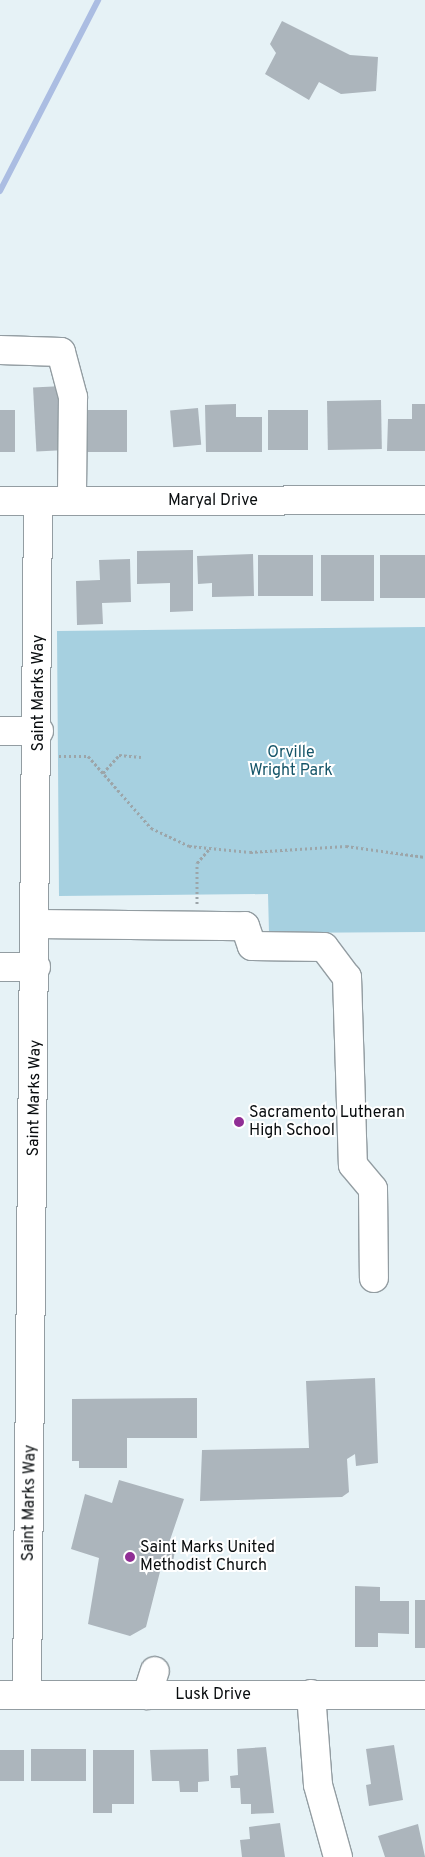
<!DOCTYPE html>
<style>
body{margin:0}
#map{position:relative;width:425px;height:1857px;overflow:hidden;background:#e6f2f6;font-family:Overpass,sans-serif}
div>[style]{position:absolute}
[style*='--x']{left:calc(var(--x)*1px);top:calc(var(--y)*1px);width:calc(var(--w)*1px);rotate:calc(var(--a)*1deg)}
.green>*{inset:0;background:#a6d0e0}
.stream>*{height:6px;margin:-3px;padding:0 3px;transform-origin:3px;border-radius:3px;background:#abbde2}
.building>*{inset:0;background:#acb5bc;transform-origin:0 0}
.path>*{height:3px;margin-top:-1.5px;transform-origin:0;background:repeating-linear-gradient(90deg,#9ca5a9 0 2.5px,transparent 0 5px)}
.roads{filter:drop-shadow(1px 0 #939da2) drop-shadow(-1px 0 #939da2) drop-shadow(0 1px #939da2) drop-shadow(0 -1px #939da2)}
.minor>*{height:28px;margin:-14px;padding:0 14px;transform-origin:14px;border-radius:14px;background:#fff}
.dots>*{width:14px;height:14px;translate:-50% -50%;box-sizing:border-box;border:2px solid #fff;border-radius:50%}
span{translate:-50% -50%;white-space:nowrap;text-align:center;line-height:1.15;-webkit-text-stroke:4px #fff;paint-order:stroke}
.street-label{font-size:16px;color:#080c0e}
.park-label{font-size:16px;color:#155569}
.poi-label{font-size:16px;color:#080c0e}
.left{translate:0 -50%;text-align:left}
</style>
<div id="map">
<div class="green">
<i style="clip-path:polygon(425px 627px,425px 932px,269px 933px,268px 894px,59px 896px,57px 631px)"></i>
</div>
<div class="stream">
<i style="--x:0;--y:191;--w:215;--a:-62.8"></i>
</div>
<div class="building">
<i style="clip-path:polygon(282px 21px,350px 55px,378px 57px,376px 91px,341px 94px,319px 82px,309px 100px,265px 74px,276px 53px,270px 44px)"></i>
<i style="left:63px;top:386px;width:64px;height:30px;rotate:87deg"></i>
<i style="left:381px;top:400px;width:49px;height:54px;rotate:89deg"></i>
<i style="clip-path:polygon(236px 404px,236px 417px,262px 417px,262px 452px,206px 452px,205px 405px)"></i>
<i style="clip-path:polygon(412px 404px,425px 404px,425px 451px,387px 451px,388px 419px,412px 419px)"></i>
<i style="left:198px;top:408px;width:37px;height:28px;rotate:85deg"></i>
<i style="left:0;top:410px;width:15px;height:42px"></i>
<i style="left:87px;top:410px;width:40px;height:42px"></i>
<i style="left:268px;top:410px;width:40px;height:40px"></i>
<i style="clip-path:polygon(193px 550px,193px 611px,170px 612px,170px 583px,137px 584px,137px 551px)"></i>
<i style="clip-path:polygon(253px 554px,254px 596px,212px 597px,212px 583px,198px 584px,197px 556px)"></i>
<i style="left:258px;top:555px;width:55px;height:41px"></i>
<i style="left:321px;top:555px;width:53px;height:46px"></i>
<i style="left:380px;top:555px;width:45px;height:43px"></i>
<i style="clip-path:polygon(130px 559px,131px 602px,102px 603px,103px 624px,77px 625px,76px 581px,100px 580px,99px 560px)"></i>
<i style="clip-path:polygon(375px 1378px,378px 1463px,356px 1466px,355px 1454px,347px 1459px,349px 1492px,342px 1497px,200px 1501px,202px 1450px,309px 1448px,306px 1381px)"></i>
<i style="clip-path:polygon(197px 1398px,197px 1438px,127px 1438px,127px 1468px,79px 1468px,79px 1461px,72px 1461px,72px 1399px)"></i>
<i style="clip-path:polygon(119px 1480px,184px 1499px,169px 1543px,176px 1545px,173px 1562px,164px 1556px,146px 1627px,130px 1636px,88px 1624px,99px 1558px,71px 1549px,85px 1494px,112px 1503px)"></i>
<i style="clip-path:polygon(355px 1586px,380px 1587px,380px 1601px,409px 1601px,409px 1634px,378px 1633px,378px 1647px,355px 1647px)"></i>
<i style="left:415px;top:1600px;width:10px;height:48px"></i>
<i style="clip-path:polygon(394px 1745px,403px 1800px,369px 1806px,366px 1785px,371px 1784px,366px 1749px)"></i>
<i style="clip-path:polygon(266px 1747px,274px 1813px,251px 1814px,251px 1804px,241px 1804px,240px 1788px,231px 1788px,230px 1776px,238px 1775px,237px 1749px)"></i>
<i style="left:86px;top:1749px;width:32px;height:55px;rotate:90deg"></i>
<i style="clip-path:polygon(208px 1749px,209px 1781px,198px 1782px,198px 1792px,180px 1792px,179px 1781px,152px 1781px,150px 1750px)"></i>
<i style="left:0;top:1750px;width:24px;height:31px"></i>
<i style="clip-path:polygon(93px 1750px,134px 1750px,134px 1804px,112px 1804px,112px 1813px,93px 1813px)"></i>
<i style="clip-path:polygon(280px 1823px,285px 1857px,242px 1857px,240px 1840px,250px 1839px,249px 1827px)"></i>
<i style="clip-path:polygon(418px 1824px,425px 1857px,385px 1857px,378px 1836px)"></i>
</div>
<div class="path">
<i style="--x:59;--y:756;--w:29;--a:0"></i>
<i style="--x:88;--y:756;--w:96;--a:48.8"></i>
<i style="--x:151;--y:828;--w:42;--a:25.3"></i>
<i style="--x:189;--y:846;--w:61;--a:5.6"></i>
<i style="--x:250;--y:852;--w:96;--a:-3.6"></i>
<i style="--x:346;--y:846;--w:80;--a:7.9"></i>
<i style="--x:103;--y:773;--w:24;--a:-48"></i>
<i style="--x:119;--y:755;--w:22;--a:5"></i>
<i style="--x:197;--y:904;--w:41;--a:-90"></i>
<i style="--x:197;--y:863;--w:20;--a:-49"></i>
</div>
<div class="roads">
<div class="minor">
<i style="--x:0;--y:350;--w:61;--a:1.9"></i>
<i style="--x:61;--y:352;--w:47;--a:75.1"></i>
<i style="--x:73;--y:397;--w:104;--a:90.6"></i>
<i style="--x:0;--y:501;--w:425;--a:-0.1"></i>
<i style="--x:0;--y:731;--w:39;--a:0"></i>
<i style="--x:37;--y:924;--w:208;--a:0.6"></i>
<i style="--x:245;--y:926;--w:21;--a:71"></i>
<i style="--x:252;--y:946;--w:72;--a:0.8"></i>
<i style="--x:324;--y:947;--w:38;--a:53"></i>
<i style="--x:347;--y:977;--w:188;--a:88.2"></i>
<i style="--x:353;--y:1165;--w:31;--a:50"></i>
<i style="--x:373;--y:1189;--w:89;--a:89.4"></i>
<i style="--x:0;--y:967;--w:36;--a:0"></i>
<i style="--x:311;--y:1694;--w:91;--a:85.6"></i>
<i style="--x:318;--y:1785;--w:75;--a:74.5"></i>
<i style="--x:0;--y:1695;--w:425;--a:0"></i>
<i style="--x:27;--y:1695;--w:1194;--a:-89.47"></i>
<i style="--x:147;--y:1695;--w:25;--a:-72"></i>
</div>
</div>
<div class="dots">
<i style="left:239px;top:1122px;background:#902e95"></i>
<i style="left:130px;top:1557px;background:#902e95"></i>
</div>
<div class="street-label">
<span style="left:213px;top:501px">Maryal Drive</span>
<span style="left:39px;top:693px;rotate:-90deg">Saint Marks Way</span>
<span style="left:35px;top:1098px;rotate:-89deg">Saint Marks Way</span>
<span style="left:30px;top:1503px;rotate:-89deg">Saint Marks Way</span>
<span style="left:213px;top:1695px">Lusk Drive</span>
</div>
<div class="park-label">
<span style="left:291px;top:762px">Orville<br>Wright Park</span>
</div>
<div class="poi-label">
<span class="left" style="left:249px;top:1122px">Sacramento Lutheran<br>High School</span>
<span class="left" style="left:140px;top:1557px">Saint Marks United<br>Methodist Church</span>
</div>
</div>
